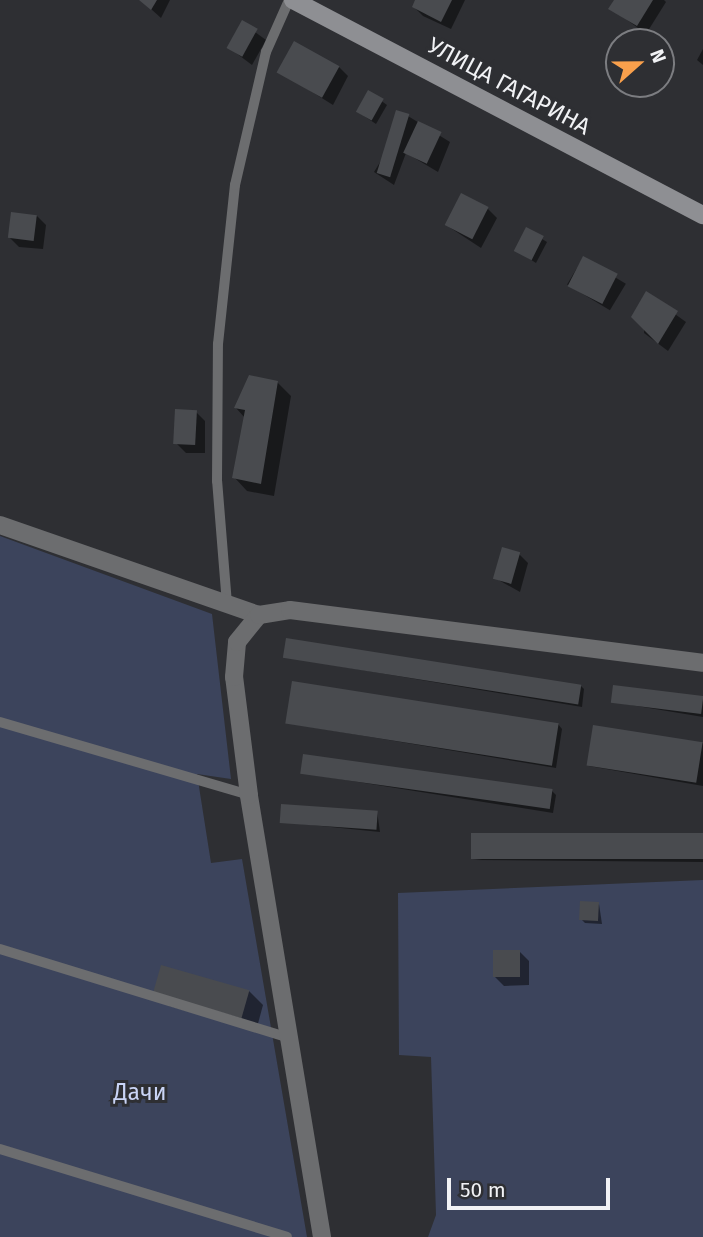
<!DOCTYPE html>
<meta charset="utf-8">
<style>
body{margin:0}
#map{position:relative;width:703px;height:1237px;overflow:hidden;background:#2e2f33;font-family:"Fira Sans",sans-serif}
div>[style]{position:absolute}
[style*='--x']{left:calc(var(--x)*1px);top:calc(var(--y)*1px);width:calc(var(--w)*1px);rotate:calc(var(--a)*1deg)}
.green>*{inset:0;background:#3c445c}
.shadow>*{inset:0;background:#0007;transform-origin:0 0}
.building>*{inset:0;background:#494b4f;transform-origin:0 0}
.lane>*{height:10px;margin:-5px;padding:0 5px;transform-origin:5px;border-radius:5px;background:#6c6d6f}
.street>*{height:18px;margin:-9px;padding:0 9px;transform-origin:9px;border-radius:9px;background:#6c6d6f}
.secondary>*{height:18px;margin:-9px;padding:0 9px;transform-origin:9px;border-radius:9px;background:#8e8f93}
span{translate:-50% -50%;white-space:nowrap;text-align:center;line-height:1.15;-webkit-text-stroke:6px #2e2f33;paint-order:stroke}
.street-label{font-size:23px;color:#f1f2f5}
.park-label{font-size:23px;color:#c9d4f5}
.north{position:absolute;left:605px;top:28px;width:70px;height:70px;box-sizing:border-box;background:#2e2f33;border:2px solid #7c7d81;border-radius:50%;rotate:69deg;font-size:19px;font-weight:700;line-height:28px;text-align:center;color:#f1f2f5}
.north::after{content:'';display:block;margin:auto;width:24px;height:32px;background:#f9a04c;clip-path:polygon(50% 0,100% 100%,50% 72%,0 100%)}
.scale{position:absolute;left:447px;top:1178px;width:163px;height:32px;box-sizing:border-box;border:4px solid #f1f2f5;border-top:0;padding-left:9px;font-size:21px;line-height:24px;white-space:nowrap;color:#f1f2f5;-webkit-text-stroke:5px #2e2f33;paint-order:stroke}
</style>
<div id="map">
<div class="green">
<i style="clip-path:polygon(0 536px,212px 614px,231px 779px,197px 774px,211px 863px,242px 859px,307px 1237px,0 1237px)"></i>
<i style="clip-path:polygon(703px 880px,703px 1237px,428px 1237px,436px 1215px,431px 1057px,399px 1055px,398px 893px)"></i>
</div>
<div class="shadow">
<i style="clip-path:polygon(141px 0,170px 0,161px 18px)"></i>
<i style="clip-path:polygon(417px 0,465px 0,451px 29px,423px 16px,414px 7px)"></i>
<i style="clip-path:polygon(616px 0,664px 0,666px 2px,646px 34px,611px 8px)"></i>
<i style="clip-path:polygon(243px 23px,266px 40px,252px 65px,228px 47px)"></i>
<i style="clip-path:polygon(703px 49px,703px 65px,697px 60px)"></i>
<i style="clip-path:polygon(339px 67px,348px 76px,333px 105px,280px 72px)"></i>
<i style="clip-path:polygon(369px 92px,387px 105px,376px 124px,358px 112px)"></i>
<i style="clip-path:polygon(408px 116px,450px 142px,438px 172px,406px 153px,394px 185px,374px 172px)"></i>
<i style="clip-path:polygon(488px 209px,497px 218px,481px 248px,446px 225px)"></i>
<i style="clip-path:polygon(37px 216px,46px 225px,43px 249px,19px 247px,10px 238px)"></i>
<i style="clip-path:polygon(527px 230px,547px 242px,536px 263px,517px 251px)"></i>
<i style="left:583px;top:258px;width:50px;height:31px;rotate:31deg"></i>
<i style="clip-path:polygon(647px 294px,686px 322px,668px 351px,644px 333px)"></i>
<i style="clip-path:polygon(277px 382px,291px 396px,274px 496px,247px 491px,234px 477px,245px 418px,236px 408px)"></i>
<i style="clip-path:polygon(196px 412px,205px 421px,205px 453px,186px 453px,177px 444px)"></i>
<i style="clip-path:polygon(519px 554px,528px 563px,520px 592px,495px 578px)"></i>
<i style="clip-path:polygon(285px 657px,580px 685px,584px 689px,582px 707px)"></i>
<i style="clip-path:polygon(703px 698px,703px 717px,613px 702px)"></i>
<i style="clip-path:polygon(287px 723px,558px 724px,562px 729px,556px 768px)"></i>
<i style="clip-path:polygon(703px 743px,703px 786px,589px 766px)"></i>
<i style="clip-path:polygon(302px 773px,552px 791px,556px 795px,553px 813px)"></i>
<i style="clip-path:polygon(377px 811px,380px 832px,282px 822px)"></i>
<i style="clip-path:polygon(703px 835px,703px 862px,473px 860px)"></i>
<i style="clip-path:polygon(599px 904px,602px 924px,585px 923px,581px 919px)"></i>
<i style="clip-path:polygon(520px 952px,529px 961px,529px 985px,504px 986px,495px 977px)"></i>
<i style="clip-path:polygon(249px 991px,263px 1005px,256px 1031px,169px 1006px)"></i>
</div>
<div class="building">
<i style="clip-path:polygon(139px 0,157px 0,151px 10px)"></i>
<i style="clip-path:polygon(415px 0,452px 0,441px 22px,412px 7px)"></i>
<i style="clip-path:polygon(614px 0,653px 0,637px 26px,608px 9px)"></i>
<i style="left:242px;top:20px;width:18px;height:32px;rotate:29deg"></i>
<i style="left:294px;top:41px;width:52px;height:36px;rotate:29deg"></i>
<i style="left:368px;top:90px;width:18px;height:25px;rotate:29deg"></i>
<i style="left:396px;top:110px;width:14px;height:66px;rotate:17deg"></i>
<i style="left:418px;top:121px;width:26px;height:35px;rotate:25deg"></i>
<i style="left:461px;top:193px;width:31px;height:36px;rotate:27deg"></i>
<i style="left:11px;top:212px;width:26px;height:26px;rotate:7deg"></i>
<i style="left:526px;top:227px;width:20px;height:27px;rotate:27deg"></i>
<i style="left:583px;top:256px;width:39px;height:34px;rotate:27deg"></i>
<i style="clip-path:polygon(646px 291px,678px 311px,658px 344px,631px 317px)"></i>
<i style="clip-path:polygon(249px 375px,278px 381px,261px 484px,232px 478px,245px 410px,234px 408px)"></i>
<i style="left:175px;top:409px;width:22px;height:35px;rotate:3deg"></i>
<i style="left:502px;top:547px;width:19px;height:33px;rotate:16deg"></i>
<i style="left:286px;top:638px;width:299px;height:20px;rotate:9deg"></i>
<i style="left:292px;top:681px;width:270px;height:43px;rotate:9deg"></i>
<i style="left:613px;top:685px;width:91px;height:18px;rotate:7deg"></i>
<i style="left:593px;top:725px;width:111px;height:41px;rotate:9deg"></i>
<i style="left:303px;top:754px;width:252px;height:20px;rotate:8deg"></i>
<i style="left:281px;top:804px;width:97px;height:19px;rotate:4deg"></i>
<i style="left:703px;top:833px;width:26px;height:232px;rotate:90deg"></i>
<i style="left:580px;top:901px;width:19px;height:19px;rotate:3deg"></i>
<i style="left:493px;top:950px;width:27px;height:27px"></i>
<i style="left:161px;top:965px;width:92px;height:29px;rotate:16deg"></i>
</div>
<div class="lane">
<i style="--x:227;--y:604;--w:123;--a:-94.6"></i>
<i style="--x:217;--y:481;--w:137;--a:-89.6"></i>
<i style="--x:218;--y:344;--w:160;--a:-83.9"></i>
<i style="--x:235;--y:185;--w:137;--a:-76.9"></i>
<i style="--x:266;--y:52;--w:57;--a:-66.1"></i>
<i style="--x:0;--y:722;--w:259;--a:16.3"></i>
<i style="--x:0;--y:949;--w:302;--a:17.1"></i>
<i style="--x:0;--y:1149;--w:300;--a:17"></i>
</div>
<div class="street">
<i style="--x:0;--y:525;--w:274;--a:19.2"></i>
<i style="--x:322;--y:1237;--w:448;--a:-99.4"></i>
<i style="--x:249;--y:795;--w:119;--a:-97.2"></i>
<i style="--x:234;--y:677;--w:35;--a:-85"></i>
<i style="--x:237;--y:642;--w:35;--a:-51"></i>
<i style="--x:259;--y:615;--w:31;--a:-9"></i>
<i style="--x:290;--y:610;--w:416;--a:7.3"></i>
</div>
<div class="secondary">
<i style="--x:293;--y:0;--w:463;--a:27.7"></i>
</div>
<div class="street-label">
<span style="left:509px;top:86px;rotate:28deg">УЛИЦА ГАГАРИНА</span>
</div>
<div class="park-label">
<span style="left:140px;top:1092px">Дачи</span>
</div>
<div class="north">N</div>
<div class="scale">50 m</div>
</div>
